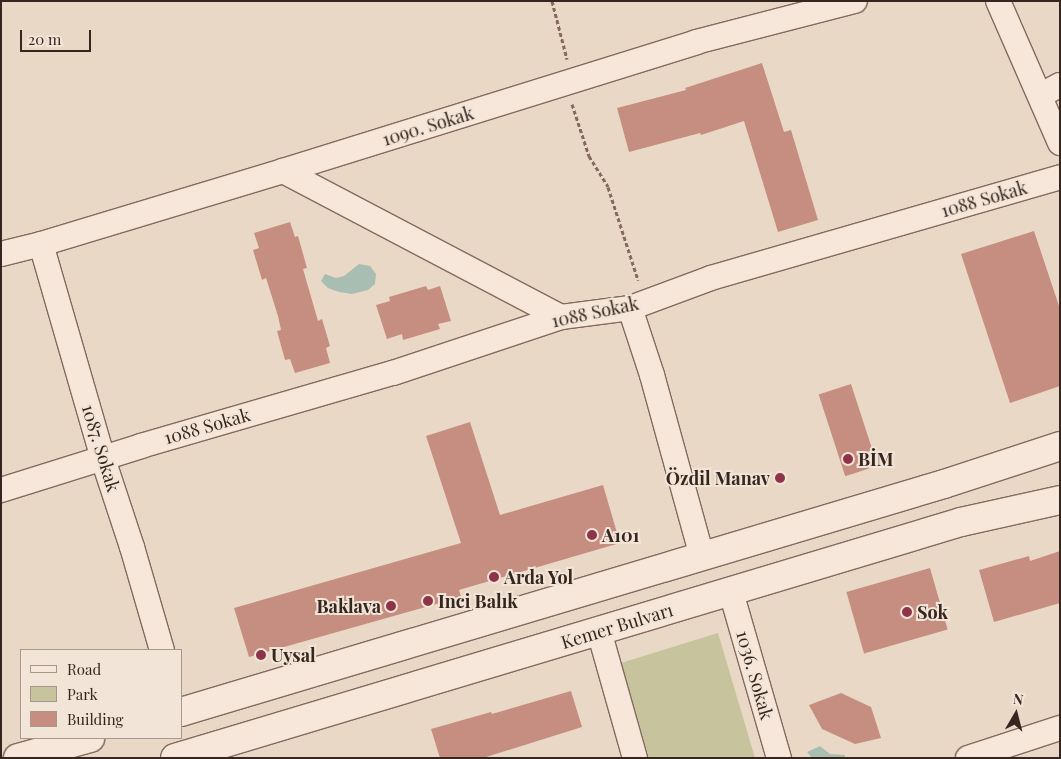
<!DOCTYPE html>
<meta charset="utf-8">
<style>
body{margin:0}
#map{position:relative;width:1061px;height:759px;overflow:hidden;background:#ead8c7;font-family:"Playfair Display",serif}
div>[style]{position:absolute}
[style*='--x']{left:calc(var(--x)*1px);top:calc(var(--y)*1px);width:calc(var(--w)*1px);rotate:calc(var(--a)*1deg)}
.green>*{inset:0;background:#c7c39c}
.water>*{inset:0;background:#a8beb3}
.building>*{inset:0;background:#c58e81;transform-origin:0 0}
.path>*{height:3px;margin-top:-1.5px;transform-origin:0;background:repeating-linear-gradient(90deg,#846a5e 0 4px,transparent 0 6.5px)}
.roads{filter:drop-shadow(1px 0 #846a5e) drop-shadow(-1px 0 #846a5e) drop-shadow(0 1px #846a5e) drop-shadow(0 -1px #846a5e)}
.street>*{height:24px;margin:-12px;padding:0 12px;transform-origin:12px;border-radius:12px;background:#f6e7da}
.secondary>*{height:28px;margin:-14px;padding:0 14px;transform-origin:14px;border-radius:14px;background:#f6e7da}
.dots>*{width:14px;height:14px;translate:-50% -50%;box-sizing:border-box;border:2px solid #f2e4d6;border-radius:50%}
span{translate:-50% -50%;white-space:nowrap;text-align:center;line-height:1.15;-webkit-text-stroke:4px #f2e4d6;paint-order:stroke}
.street-label{font-size:18px;color:#362620}
.poi-label{font-size:18px;color:#362620;font-weight:700}
.left{translate:0 -50%;text-align:left}
.right{translate:-100% -50%;text-align:right}
.frame{position:absolute;inset:0;border:2px solid #362620;pointer-events:none}
.legend{position:absolute;left:20px;top:649px;width:162px;height:90px;box-sizing:border-box;background:#f2e4d6;border:1px solid #a7988d;margin:0;padding:6px 9px;list-style:none;font-size:15px;color:#362620}
.legend li{display:flex;align-items:center;gap:10px;height:25px}
.legend b{width:25px;border:1px solid #a7988d}
.north{position:absolute;left:991px;top:689px;width:50px;height:50px;-webkit-text-stroke:4px #f2e4d6;paint-order:stroke;rotate:8deg;font-size:14px;font-weight:700;line-height:20px;text-align:center;color:#362620}
.north::after{content:'';display:block;margin:auto;width:18px;height:22px;background:#362620;clip-path:polygon(50% 0,100% 100%,50% 72%,0 100%)}
.scale{position:absolute;left:20px;top:30px;width:71px;height:22px;box-sizing:border-box;border:2px solid #362620;border-top:0;padding-left:6px;font-size:15px;line-height:18px;white-space:nowrap;color:#362620;-webkit-text-stroke:4px #f2e4d6;paint-order:stroke}
</style>
<div id="map">
<div class="green">
<i style="clip-path:polygon(718px 633px,755px 758px,649px 758px,621px 663px)"></i>
</div>
<div class="water">
<i style="clip-path:polygon(359px 264px,370px 266px,376px 274px,375px 284px,368px 290px,352px 294px,339px 292px,328px 288px,321px 281px,325px 274px,336px 278px,344px 276px)"></i>
<i style="clip-path:polygon(820px 746px,830px 754px,845px 755px,845px 758px,812px 758px,807px 752px)"></i>
</div>
<div class="building">
<i style="clip-path:polygon(762px 63px,784px 132px,791px 130px,818px 220px,778px 232px,744px 121px,701px 135px,700px 133px,629px 152px,617px 108px,686px 90px,685px 88px)"></i>
<i style="clip-path:polygon(290px 222px,295px 237px,298px 236px,307px 268px,303px 269px,318px 321px,322px 319px,330px 346px,326px 348px,330px 363px,295px 373px,290px 359px,285px 360px,277px 331px,281px 330px,278px 316px,266px 278px,262px 280px,253px 250px,259px 248px,254px 233px)"></i>
<i style="clip-path:polygon(1034px 231px,1060px 309px,1060px 386px,1010px 403px,961px 254px)"></i>
<i style="clip-path:polygon(426px 286px,428px 290px,440px 286px,451px 321px,438px 324px,440px 329px,403px 340px,402px 334px,387px 339px,376px 305px,390px 301px,389px 297px)"></i>
<i style="left:851px;top:384px;width:86px;height:34px;rotate:72deg"></i>
<i style="clip-path:polygon(470px 422px,500px 515px,603px 485px,620px 543px,459px 590px,461px 597px,249px 657px,234px 608px,461px 543px,426px 436px)"></i>
<i style="clip-path:polygon(1060px 551px,1060px 603px,994px 622px,979px 570px,1029px 556px,1030px 561px)"></i>
<i style="left:930px;top:568px;width:64px;height:87px;rotate:74deg"></i>
<i style="clip-path:polygon(571px 691px,582px 727px,483px 758px,440px 758px,431px 729px,491px 712px,492px 714px)"></i>
<i style="clip-path:polygon(841px 693px,871px 707px,881px 738px,855px 744px,822px 729px,809px 705px)"></i>
</div>
<div class="path">
<i style="--x:552;--y:1;--w:60;--a:75.5"></i>
<i style="--x:572;--y:104;--w:55;--a:71.9"></i>
<i style="--x:589;--y:156;--w:36;--a:58"></i>
<i style="--x:608;--y:187;--w:98;--a:72.1"></i>
</div>
<div class="roads">
<div class="street">
<i style="--x:998;--y:1;--w:155;--a:66.4"></i>
<i style="--x:1041;--y:95;--w:21;--a:-28"></i>
<i style="--x:283;--y:171;--w:314;--a:27.7"></i>
<i style="--x:41;--y:244;--w:224;--a:73.9"></i>
<i style="--x:103;--y:459;--w:93;--a:71.8"></i>
<i style="--x:132;--y:547;--w:107;--a:73.8"></i>
<i style="--x:1;--y:254;--w:41;--a:-14"></i>
<i style="--x:41;--y:244;--w:253;--a:-16.8"></i>
<i style="--x:283;--y:171;--w:433;--a:-17.3"></i>
<i style="--x:696;--y:42;--w:164;--a:-14.5"></i>
<i style="--x:630;--y:308;--w:71;--a:71.8"></i>
<i style="--x:652;--y:375;--w:189;--a:74.6"></i>
<i style="--x:1;--y:490;--w:147;--a:-17.4"></i>
<i style="--x:141;--y:446;--w:262;--a:-16.2"></i>
<i style="--x:393;--y:373;--w:177;--a:-18.4"></i>
<i style="--x:561;--y:317;--w:70;--a:-7.4"></i>
<i style="--x:630;--y:308;--w:86;--a:-20.3"></i>
<i style="--x:711;--y:278;--w:363;--a:-16.1"></i>
<i style="--x:731;--y:592;--w:173;--a:73.9"></i>
<i style="--x:599;--y:631;--w:132;--a:74.2"></i>
<i style="--x:968;--y:758;--w:97;--a:-18.1"></i>
</div>
<div class="secondary">
<i style="--x:181;--y:712;--w:796;--a:-16.64"></i>
<i style="--x:944;--y:484;--w:122;--a:-18.1"></i>
<i style="--x:18;--y:758;--w:75;--a:-15.5"></i>
<i style="--x:175;--y:758;--w:821;--a:-16.71"></i>
<i style="--x:961;--y:522;--w:101;--a:-12.5"></i>
</div>
</div>
<div class="dots">
<i style="left:848px;top:459px;background:#8d3449"></i>
<i style="left:780px;top:478px;background:#8d3449"></i>
<i style="left:592px;top:535px;background:#8d3449"></i>
<i style="left:494px;top:577px;background:#8d3449"></i>
<i style="left:428px;top:601px;background:#8d3449"></i>
<i style="left:391px;top:606px;background:#8d3449"></i>
<i style="left:907px;top:612px;background:#8d3449"></i>
<i style="left:261px;top:655px;background:#8d3449"></i>
</div>
<div class="street-label">
<span style="left:428px;top:126px;rotate:-17deg">1090. Sokak</span>
<span style="left:984px;top:199px;rotate:-16deg">1088 Sokak</span>
<span style="left:595px;top:312px;rotate:-12deg">1088 Sokak</span>
<span style="left:207px;top:426px;rotate:-16deg">1088 Sokak</span>
<span style="left:101px;top:448px;rotate:73deg">1087. Sokak</span>
<span style="left:617px;top:626px;rotate:-17deg">Kemer Bulvarı</span>
<span style="left:755px;top:675px;rotate:74deg">1036. Sokak</span>
</div>
<div class="poi-label">
<span class="left" style="left:858px;top:459px">BİM</span>
<span class="right" style="left:770px;top:478px">Özdil Manav</span>
<span class="left" style="left:602px;top:535px">A101</span>
<span class="left" style="left:504px;top:577px">Arda Yol</span>
<span class="left" style="left:438px;top:601px">Inci Balık</span>
<span class="right" style="left:381px;top:606px">Baklava</span>
<span class="left" style="left:917px;top:612px">Sok</span>
<span class="left" style="left:271px;top:655px">Uysal</span>
</div>
<div class="frame"></div>
<ul class="legend">
<li><b style="height:6px;background:#f6e7da"></b>Road</li>
<li><b style="height:14px;background:#c7c39c"></b>Park</li>
<li><b style="height:14px;background:#c58e81"></b>Building</li>
</ul>
<div class="north">N</div>
<div class="scale">20 m</div>
</div>
